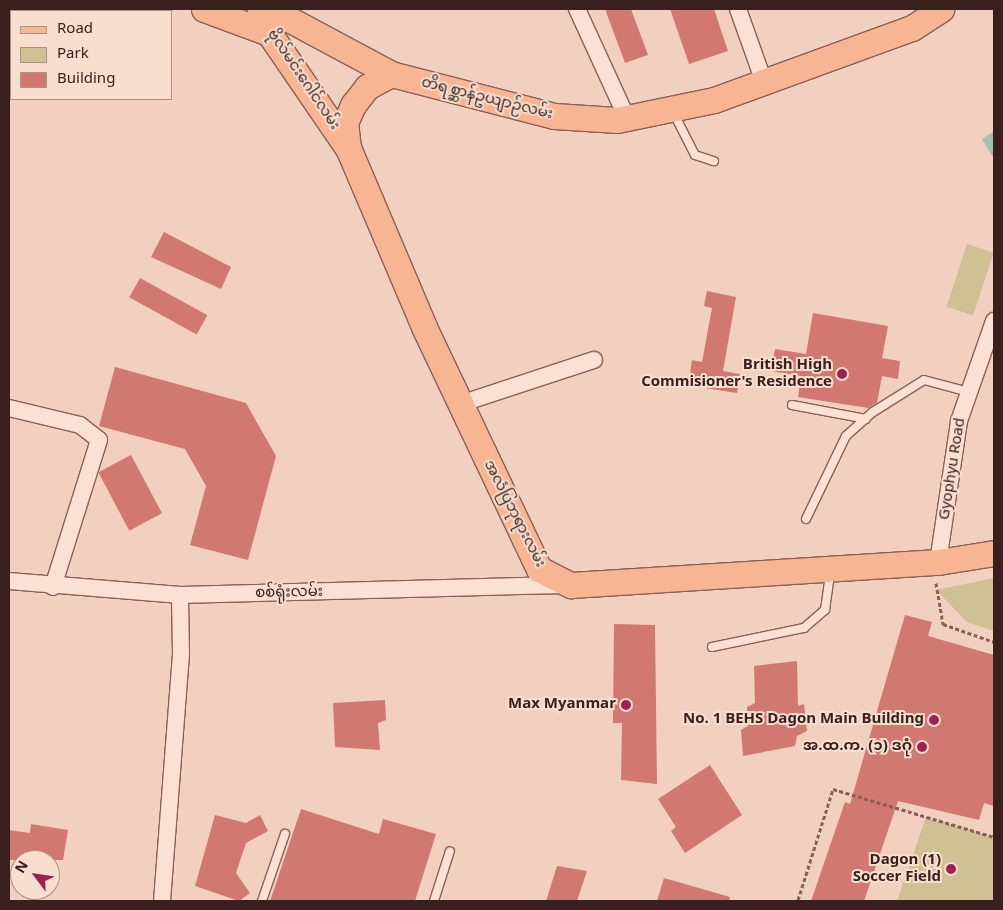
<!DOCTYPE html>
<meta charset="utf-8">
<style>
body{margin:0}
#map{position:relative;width:1003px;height:910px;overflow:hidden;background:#f1d0bf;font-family:Georgia,"Noto Sans Myanmar",serif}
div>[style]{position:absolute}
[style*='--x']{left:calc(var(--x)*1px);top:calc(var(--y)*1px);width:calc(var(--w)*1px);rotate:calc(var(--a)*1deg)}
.green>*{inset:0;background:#cfc193;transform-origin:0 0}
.water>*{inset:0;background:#a3c2ae}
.building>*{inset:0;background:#d17872;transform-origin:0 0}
.path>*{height:3px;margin-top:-1.5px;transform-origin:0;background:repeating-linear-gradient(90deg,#8a5f56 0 4px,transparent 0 6.5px)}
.roads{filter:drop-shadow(1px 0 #8a5f56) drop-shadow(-1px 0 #8a5f56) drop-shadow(0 1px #8a5f56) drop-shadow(0 -1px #8a5f56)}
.service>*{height:8px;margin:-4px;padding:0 4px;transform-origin:4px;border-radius:4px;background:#fbe1d3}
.minor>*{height:16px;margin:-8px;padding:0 8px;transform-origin:8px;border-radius:8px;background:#fbe1d3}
.primary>*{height:25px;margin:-12.5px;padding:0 12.5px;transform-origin:12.5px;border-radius:12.5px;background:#f7b594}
.dots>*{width:14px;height:14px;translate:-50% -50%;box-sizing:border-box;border:2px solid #f8decf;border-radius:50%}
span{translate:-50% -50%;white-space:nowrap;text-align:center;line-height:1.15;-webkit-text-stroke:4px #f8decf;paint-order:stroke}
.street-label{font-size:15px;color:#39201c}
.poi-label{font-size:15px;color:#39201c;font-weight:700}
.right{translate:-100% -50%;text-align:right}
.frame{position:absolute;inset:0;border:10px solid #39201c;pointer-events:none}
.legend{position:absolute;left:10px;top:10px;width:162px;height:90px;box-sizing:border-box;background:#f8decf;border:1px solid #ac9287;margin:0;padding:6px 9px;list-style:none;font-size:15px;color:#39201c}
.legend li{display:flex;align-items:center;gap:10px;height:25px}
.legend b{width:25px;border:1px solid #ac9287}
.north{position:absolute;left:10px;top:850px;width:50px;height:50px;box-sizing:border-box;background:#f8decf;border:1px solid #ac9287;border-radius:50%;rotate:301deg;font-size:14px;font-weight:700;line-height:20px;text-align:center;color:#39201c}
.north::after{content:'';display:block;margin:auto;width:18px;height:22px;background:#9d224f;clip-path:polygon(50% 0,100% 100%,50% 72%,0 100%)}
</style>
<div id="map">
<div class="green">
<i style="left:967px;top:244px;width:28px;height:66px;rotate:18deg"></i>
<i style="clip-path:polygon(994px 578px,994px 631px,967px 622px,936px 590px)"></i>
<i style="clip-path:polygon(926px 817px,994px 837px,994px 901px,897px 901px)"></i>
</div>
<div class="water">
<i style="clip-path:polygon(994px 131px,994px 159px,982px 139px)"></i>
</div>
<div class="building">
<i style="clip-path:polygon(605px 9px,631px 9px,648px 55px,625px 63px)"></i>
<i style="clip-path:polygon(670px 9px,714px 9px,728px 51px,689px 64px)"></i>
<i style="clip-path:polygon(164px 232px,231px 267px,221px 289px,151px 257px)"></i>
<i style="left:140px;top:278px;width:77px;height:22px;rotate:29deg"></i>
<i style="clip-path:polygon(707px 291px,736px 297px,723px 371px,740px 374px,737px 393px,698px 387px,699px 382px,689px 380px,692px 360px,702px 362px,712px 308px,704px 306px)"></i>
<i style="clip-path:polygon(813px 313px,888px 326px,882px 358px,900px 361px,898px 379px,882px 376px,877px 403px,868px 408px,798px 397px,801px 376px,771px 371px,775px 349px,806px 354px)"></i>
<i style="clip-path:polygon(115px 367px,246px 403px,276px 456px,248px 560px,190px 545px,206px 486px,185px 449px,99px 426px)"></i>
<i style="left:131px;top:455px;width:66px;height:37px;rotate:62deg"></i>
<i style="clip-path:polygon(905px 615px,932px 622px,928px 636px,994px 655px,994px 806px,984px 803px,979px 820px,898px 801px,864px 901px,811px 901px,845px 802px,850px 804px)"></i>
<i style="clip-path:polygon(614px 624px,655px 625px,657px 784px,621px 780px,622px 723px,613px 723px)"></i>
<i style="clip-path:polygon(797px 661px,798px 706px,804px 704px,807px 731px,797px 736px,795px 746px,743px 756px,741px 730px,748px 726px,747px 707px,755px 703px,754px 666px)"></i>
<i style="clip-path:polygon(385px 700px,386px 720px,378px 723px,380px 750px,335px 747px,333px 703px)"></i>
<i style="clip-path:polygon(710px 765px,742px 815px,685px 853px,671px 831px,676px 827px,658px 799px)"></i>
<i style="clip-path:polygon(301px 809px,379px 834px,383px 819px,436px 834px,415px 901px,270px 901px)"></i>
<i style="clip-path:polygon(215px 815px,246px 823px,260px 815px,268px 831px,246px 843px,236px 873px,250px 893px,239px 901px,195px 886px)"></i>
<i style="clip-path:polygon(31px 824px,68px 830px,63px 860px,9px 860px,9px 830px,30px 833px)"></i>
<i style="clip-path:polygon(557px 866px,587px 871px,577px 901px,546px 901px)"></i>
<i style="clip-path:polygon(664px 878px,730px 897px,729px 901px,657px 901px)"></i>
</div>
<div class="path">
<i style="--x:936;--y:583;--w:42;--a:80.3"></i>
<i style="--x:943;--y:624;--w:54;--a:19.4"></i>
<i style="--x:798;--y:900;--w:116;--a:-72.5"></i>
<i style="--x:833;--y:789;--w:168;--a:16.6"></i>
</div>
<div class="roads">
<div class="service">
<i style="--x:673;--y:112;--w:48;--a:62.9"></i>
<i style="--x:695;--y:155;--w:20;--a:18"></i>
<i style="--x:792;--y:405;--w:75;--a:10.7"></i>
<i style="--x:806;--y:519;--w:92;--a:-64.3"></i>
<i style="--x:846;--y:436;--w:36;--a:-42"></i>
<i style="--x:873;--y:412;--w:60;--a:-32.1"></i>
<i style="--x:924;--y:380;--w:47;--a:14.9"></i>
<i style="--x:712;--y:647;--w:94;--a:-11.7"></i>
<i style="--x:804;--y:628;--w:28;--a:-41"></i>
<i style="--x:825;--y:610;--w:37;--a:-82"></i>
<i style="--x:262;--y:901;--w:71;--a:-71.1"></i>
<i style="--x:434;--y:901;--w:52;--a:-72.3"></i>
</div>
<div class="minor">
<i style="--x:577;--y:9;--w:120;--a:65.4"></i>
<i style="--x:738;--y:9;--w:77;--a:70.4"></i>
<i style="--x:460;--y:404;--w:141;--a:-18.2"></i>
<i style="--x:9;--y:408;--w:73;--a:13.5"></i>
<i style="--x:80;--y:425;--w:24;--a:38"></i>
<i style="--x:99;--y:440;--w:154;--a:107.4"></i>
<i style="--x:938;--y:562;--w:143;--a:-81.5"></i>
<i style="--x:959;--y:421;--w:106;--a:-70.7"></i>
<i style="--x:9;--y:581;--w:172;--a:4.7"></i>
<i style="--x:180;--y:595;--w:386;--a:-1.5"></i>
<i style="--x:162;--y:901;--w:248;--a:-85.6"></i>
<i style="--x:181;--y:654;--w:59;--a:-91"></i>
</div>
<div class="primary">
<i style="--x:204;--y:9;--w:69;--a:20.3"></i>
<i style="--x:260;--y:9;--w:26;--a:69"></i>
<i style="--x:269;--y:33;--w:142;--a:55.6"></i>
<i style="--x:349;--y:150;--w:192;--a:67"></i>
<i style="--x:424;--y:327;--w:268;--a:64.6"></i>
<i style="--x:539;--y:569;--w:36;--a:27"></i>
<i style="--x:571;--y:585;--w:368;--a:-3.6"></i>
<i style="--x:938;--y:562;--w:57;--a:-9.1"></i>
<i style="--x:270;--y:9;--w:137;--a:28.2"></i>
<i style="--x:391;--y:74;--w:168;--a:14.4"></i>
<i style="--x:554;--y:116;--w:63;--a:3.6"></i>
<i style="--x:617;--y:120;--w:99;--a:-11.7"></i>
<i style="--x:714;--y:100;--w:211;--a:-20"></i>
<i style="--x:912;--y:28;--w:35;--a:-33"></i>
<i style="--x:348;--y:147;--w:24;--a:-97"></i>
<i style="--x:345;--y:123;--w:20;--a:-66"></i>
<i style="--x:353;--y:105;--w:23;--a:-52"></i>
<i style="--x:367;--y:87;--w:27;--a:-28"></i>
</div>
</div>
<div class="dots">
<i style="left:842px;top:374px;background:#9d224f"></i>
<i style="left:626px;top:705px;background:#9d224f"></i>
<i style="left:934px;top:720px;background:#9d224f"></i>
<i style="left:922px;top:747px;background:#9d224f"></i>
<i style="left:951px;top:869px;background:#9d224f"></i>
</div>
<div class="street-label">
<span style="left:303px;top:80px;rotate:56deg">ဗိုလ်မင်းဂေါင်လမ်း</span>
<span style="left:487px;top:99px;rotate:14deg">တိရစ္ဆာန်ဥယျာဉ်လမ်း</span>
<span style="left:953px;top:469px;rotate:-81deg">Gyophyu Road</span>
<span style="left:514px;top:514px;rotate:63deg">အလံပြဘုရားလမ်း</span>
<span style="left:289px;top:593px;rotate:-1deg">စစ်ရုံးလမ်း</span>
</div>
<div class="poi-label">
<span class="right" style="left:832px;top:374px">British High<br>Commisioner's Residence</span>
<span class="right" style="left:616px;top:705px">Max Myanmar</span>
<span class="right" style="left:924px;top:720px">No. 1 BEHS Dagon Main Building</span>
<span class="right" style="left:912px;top:747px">အ.ထ.က. (၁) ဒဂုံ</span>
<span class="right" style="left:941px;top:869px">Dagon (1)<br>Soccer Field</span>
</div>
<div class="frame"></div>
<ul class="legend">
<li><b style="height:6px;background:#f7b594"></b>Road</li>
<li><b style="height:14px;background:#cfc193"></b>Park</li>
<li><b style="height:14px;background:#d17872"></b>Building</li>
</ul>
<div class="north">N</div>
</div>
